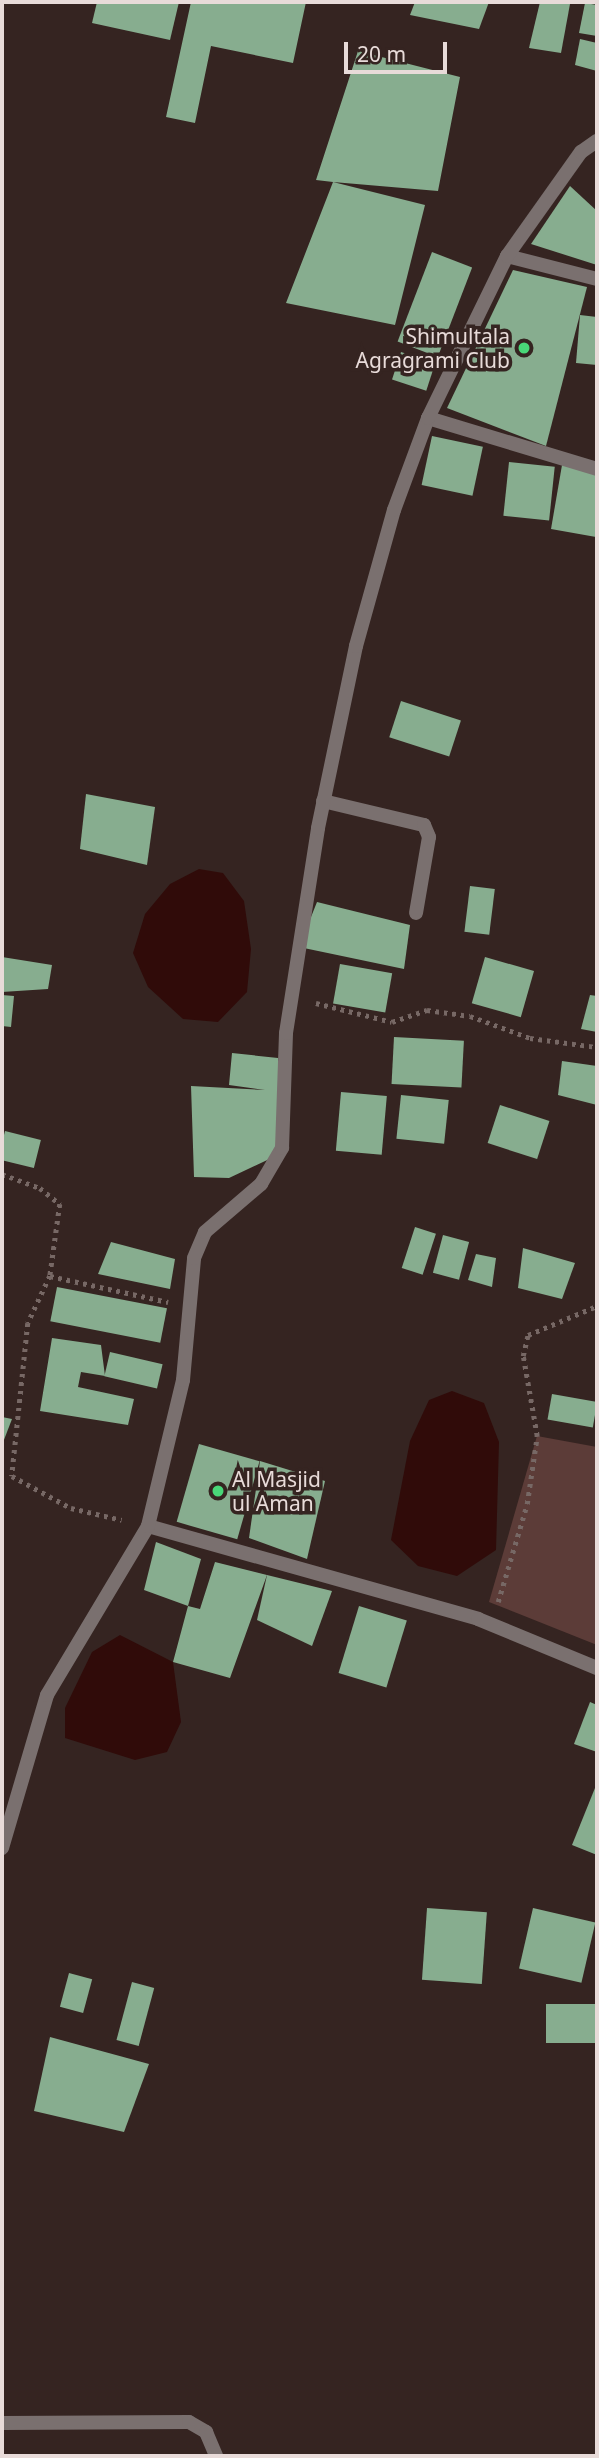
<!DOCTYPE html>
<style>
body{margin:0}
#map{position:relative;width:599px;height:2458px;overflow:hidden;background:#352421;font-family:"Noto Sans",sans-serif}
div>[style]{position:absolute}
[style*='--x']{left:calc(var(--x)*1px);top:calc(var(--y)*1px);width:calc(var(--w)*1px);rotate:calc(var(--a)*1deg)}
.green>*{inset:0;background:#5c3c38}
.water>*{inset:0;background:#300b09}
.building>*{inset:0;background:#87ad8f;transform-origin:0 0}
.path>*{height:4.5px;margin-top:-2.25px;transform-origin:0;background:repeating-linear-gradient(90deg,#776865 0 3.5px,transparent 0 8.5px)}
.minor>*{height:14px;margin:-7px;padding:0 7px;transform-origin:7px;border-radius:7px;background:#7a706f}
.tertiary>*{height:14px;margin:-7px;padding:0 7px;transform-origin:7px;border-radius:7px;background:#7a706f}
.dots>*{width:19px;height:19px;translate:-50% -50%;box-sizing:border-box;border:4px solid #352421;border-radius:50%}
span{translate:-50% -50%;white-space:nowrap;text-align:center;line-height:1.15;-webkit-text-stroke:7px #352421;paint-order:stroke}
.poi-label{font-size:21px;color:#e8dbd9}
.right{translate:-100% -50%;text-align:right}
.left{translate:0 -50%;text-align:left}
.frame{position:absolute;inset:0;border:4px solid #e8dbd9;pointer-events:none}
.scale{position:absolute;left:344px;top:42px;width:103px;height:32px;box-sizing:border-box;border:4px solid #e8dbd9;border-top:0;padding-left:9px;font-size:21px;line-height:24px;white-space:nowrap;color:#e8dbd9;-webkit-text-stroke:5px #352421;paint-order:stroke}
</style>
<div id="map">
<div class="green">
<i style="clip-path:polygon(537px 1436px,597px 1447px,597px 1645px,489px 1602px)"></i>
</div>
<div class="water">
<i style="clip-path:polygon(199px 869px,223px 873px,244px 901px,251px 949px,247px 992px,218px 1022px,183px 1019px,148px 987px,133px 953px,145px 914px,170px 884px)"></i>
<i style="clip-path:polygon(452px 1391px,484px 1403px,499px 1442px,496px 1550px,457px 1576px,418px 1566px,391px 1540px,410px 1441px,429px 1400px)"></i>
<i style="clip-path:polygon(120px 1635px,173px 1662px,181px 1722px,167px 1752px,135px 1760px,65px 1738px,65px 1708px,92px 1652px)"></i>
</div>
<div class="building">
<i style="clip-path:polygon(97px 2px,179px 2px,170px 40px,92px 23px)"></i>
<i style="clip-path:polygon(191px 2px,306px 2px,293px 63px,211px 46px,195px 123px,166px 117px)"></i>
<i style="clip-path:polygon(415px 2px,489px 2px,479px 29px,410px 15px)"></i>
<i style="clip-path:polygon(540px 2px,570px 4px,561px 53px,529px 48px)"></i>
<i style="clip-path:polygon(585px 3px,597px 5px,597px 36px,579px 33px)"></i>
<i style="clip-path:polygon(580px 39px,597px 43px,597px 71px,575px 65px)"></i>
<i style="clip-path:polygon(358px 51px,460px 77px,438px 191px,333px 182px,425px 205px,395px 325px,286px 303px,333px 182px,316px 180px)"></i>
<i style="clip-path:polygon(570px 186px,597px 211px,597px 265px,531px 244px)"></i>
<i style="left:432px;top:252px;width:43px;height:96px;rotate:21deg"></i>
<i style="clip-path:polygon(513px 270px,587px 287px,546px 446px,447px 408px)"></i>
<i style="clip-path:polygon(580px 315px,597px 317px,597px 365px,576px 363px)"></i>
<i style="left:401px;top:352px;width:36px;height:29px;rotate:18deg"></i>
<i style="left:432px;top:436px;width:52px;height:50px;rotate:12deg"></i>
<i style="left:509px;top:462px;width:46px;height:54px;rotate:6deg"></i>
<i style="clip-path:polygon(562px 465px,597px 471px,596px 537px,551px 529px)"></i>
<i style="left:401px;top:701px;width:63px;height:38px;rotate:18deg"></i>
<i style="clip-path:polygon(86px 794px,155px 807px,147px 865px,80px 849px)"></i>
<i style="left:470px;top:886px;width:25px;height:46px;rotate:7deg"></i>
<i style="clip-path:polygon(317px 902px,410px 925px,404px 969px,299px 947px)"></i>
<i style="clip-path:polygon(2px 957px,52px 965px,48px 989px,2px 992px)"></i>
<i style="left:485px;top:957px;width:51px;height:48px;rotate:16deg"></i>
<i style="left:340px;top:964px;width:53px;height:40px;rotate:10deg"></i>
<i style="clip-path:polygon(2px 995px,14px 996px,11px 1027px,2px 1026px)"></i>
<i style="clip-path:polygon(590px 995px,597px 996px,597px 1032px,581px 1029px)"></i>
<i style="left:394px;top:1037px;width:70px;height:47px;rotate:3deg"></i>
<i style="clip-path:polygon(232px 1053px,278px 1058px,280px 1154px,229px 1178px,194px 1177px,191px 1086px,265px 1090px,229px 1085px)"></i>
<i style="clip-path:polygon(562px 1061px,597px 1066px,597px 1105px,558px 1095px)"></i>
<i style="left:341px;top:1092px;width:46px;height:59px;rotate:5deg"></i>
<i style="left:401px;top:1095px;width:48px;height:44px;rotate:6deg"></i>
<i style="left:500px;top:1105px;width:52px;height:40px;rotate:18deg"></i>
<i style="left:5px;top:1131px;width:37px;height:29px;rotate:14deg"></i>
<i style="left:415px;top:1227px;width:22px;height:43px;rotate:18deg"></i>
<i style="left:443px;top:1235px;width:27px;height:39px;rotate:15deg"></i>
<i style="clip-path:polygon(111px 1242px,175px 1259px,170px 1289px,98px 1274px)"></i>
<i style="clip-path:polygon(523px 1248px,575px 1263px,562px 1299px,518px 1288px)"></i>
<i style="clip-path:polygon(476px 1254px,496px 1258px,492px 1287px,468px 1280px)"></i>
<i style="left:57px;top:1287px;width:112px;height:35px;rotate:11deg"></i>
<i style="clip-path:polygon(52px 1338px,101px 1345px,105px 1376px,81px 1372px,78px 1387px,134px 1399px,128px 1425px,40px 1411px)"></i>
<i style="left:110px;top:1352px;width:54px;height:25px;rotate:13deg"></i>
<i style="left:552px;top:1394px;width:46px;height:26px;rotate:10deg"></i>
<i style="clip-path:polygon(2px 1417px,12px 1419px,2px 1445px)"></i>
<i style="left:199px;top:1444px;width:63px;height:81px;rotate:16deg"></i>
<i style="clip-path:polygon(260px 1461px,325px 1481px,307px 1559px,249px 1538px)"></i>
<i style="clip-path:polygon(156px 1542px,201px 1559px,188px 1606px,144px 1590px)"></i>
<i style="clip-path:polygon(215px 1562px,267px 1575px,230px 1678px,173px 1662px,188px 1606px,200px 1609px)"></i>
<i style="clip-path:polygon(267px 1575px,332px 1591px,312px 1646px,257px 1620px)"></i>
<i style="left:359px;top:1606px;width:50px;height:70px;rotate:17deg"></i>
<i style="clip-path:polygon(590px 1702px,597px 1705px,597px 1752px,574px 1744px)"></i>
<i style="clip-path:polygon(597px 1783px,597px 1855px,572px 1845px)"></i>
<i style="left:427px;top:1908px;width:60px;height:72px;rotate:4deg"></i>
<i style="left:533px;top:1908px;width:64px;height:62px;rotate:13deg"></i>
<i style="left:69px;top:1973px;width:24px;height:35px;rotate:15deg"></i>
<i style="left:132px;top:1982px;width:23px;height:60px;rotate:15deg"></i>
<i style="left:597px;top:2004px;width:39px;height:51px;rotate:90deg"></i>
<i style="clip-path:polygon(50px 2037px,149px 2064px,124px 2132px,34px 2111px)"></i>
</div>
<div class="path">
<i style="--x:316;--y:1003;--w:78;--a:14"></i>
<i style="--x:392;--y:1022;--w:37;--a:-19"></i>
<i style="--x:427;--y:1010;--w:43;--a:7.9"></i>
<i style="--x:470;--y:1016;--w:64;--a:20.1"></i>
<i style="--x:530;--y:1038;--w:68;--a:7.7"></i>
<i style="--x:2;--y:1174;--w:40;--a:20.2"></i>
<i style="--x:40;--y:1188;--w:26;--a:39"></i>
<i style="--x:60;--y:1204;--w:73;--a:97.9"></i>
<i style="--x:50;--y:1276;--w:52;--a:115.1"></i>
<i style="--x:28;--y:1323;--w:154;--a:96"></i>
<i style="--x:12;--y:1476;--w:67;--a:28.5"></i>
<i style="--x:71;--y:1508;--w:52;--a:13.2"></i>
<i style="--x:50;--y:1276;--w:121;--a:12.4"></i>
<i style="--x:498;--y:1602;--w:102;--a:-73.5"></i>
<i style="--x:527;--y:1504;--w:69;--a:-81.6"></i>
<i style="--x:537;--y:1436;--w:81;--a:-99.9"></i>
<i style="--x:523;--y:1356;--w:22;--a:-77"></i>
<i style="--x:528;--y:1335;--w:75;--a:-22.8"></i>
</div>
<div class="minor">
<i style="--x:507;--y:256;--w:93;--a:14.3"></i>
<i style="--x:428;--y:418;--w:177;--a:16.8"></i>
<i style="--x:323;--y:801;--w:104;--a:13.4"></i>
<i style="--x:424;--y:825;--w:13;--a:67"></i>
<i style="--x:429;--y:837;--w:77;--a:99.7"></i>
<i style="--x:148;--y:1526;--w:343;--a:15.7"></i>
<i style="--x:478;--y:1619;--w:129;--a:22.4"></i>
<i style="--x:2;--y:2423;--w:187;--a:-0.3"></i>
<i style="--x:189;--y:2422;--w:20;--a:30"></i>
<i style="--x:206;--y:2432;--w:26;--a:67"></i>
</div>
<div class="tertiary">
<i style="--x:2;--y:1848;--w:159;--a:-73.6"></i>
<i style="--x:47;--y:1695;--w:197;--a:-59.1"></i>
<i style="--x:148;--y:1526;--w:150;--a:-76.5"></i>
<i style="--x:183;--y:1380;--w:122;--a:-84.8"></i>
<i style="--x:194;--y:1258;--w:28;--a:-67"></i>
<i style="--x:205;--y:1232;--w:74;--a:-40.6"></i>
<i style="--x:261;--y:1184;--w:42;--a:-59.7"></i>
<i style="--x:282;--y:1148;--w:115;--a:-88"></i>
<i style="--x:286;--y:1033;--w:207;--a:-81.1"></i>
<i style="--x:318;--y:828;--w:186;--a:-78.2"></i>
<i style="--x:356;--y:646;--w:141;--a:-74.4"></i>
<i style="--x:394;--y:510;--w:98;--a:-69.7"></i>
<i style="--x:428;--y:418;--w:180;--a:-64"></i>
<i style="--x:507;--y:256;--w:128;--a:-54.6"></i>
<i style="--x:581;--y:152;--w:19;--a:-35"></i>
</div>
<div class="dots">
<i style="left:524px;top:348px;background:#49d778"></i>
<i style="left:218px;top:1491px;background:#49d778"></i>
</div>
<div class="poi-label">
<span class="right" style="left:510px;top:348px">Shimultala<br>Agragrami Club</span>
<span class="left" style="left:232px;top:1491px">Al Masjid<br>ul Aman</span>
</div>
<div class="frame"></div>
<div class="scale">20 m</div>
</div>
